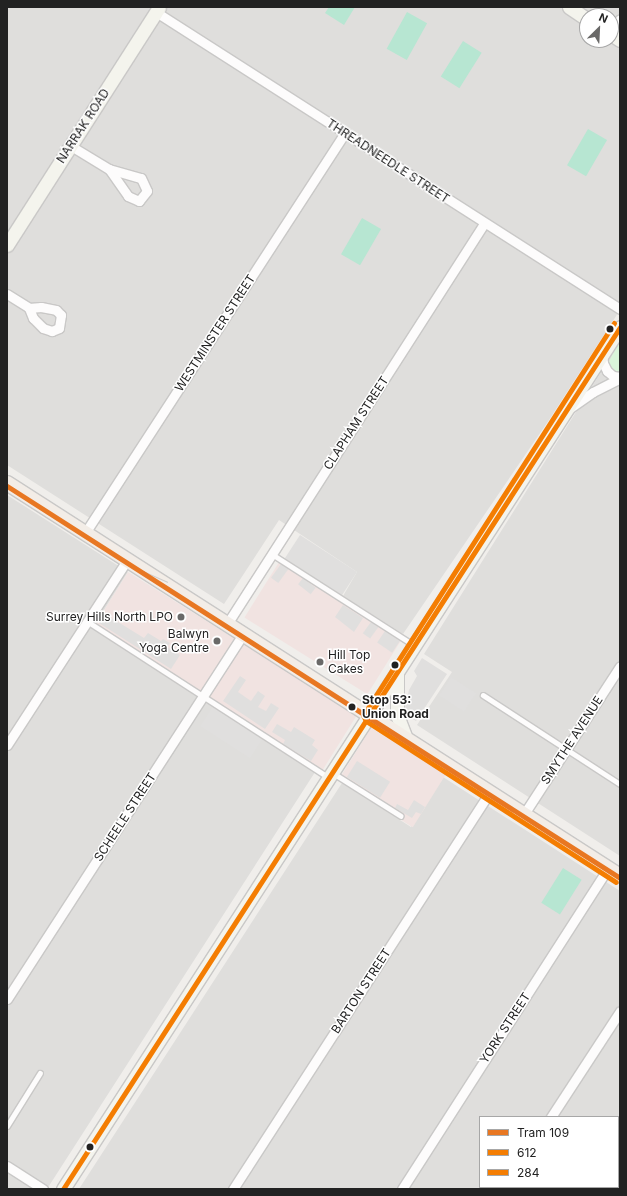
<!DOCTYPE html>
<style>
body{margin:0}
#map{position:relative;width:627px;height:1196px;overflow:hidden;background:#f0eeeb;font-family:Inter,sans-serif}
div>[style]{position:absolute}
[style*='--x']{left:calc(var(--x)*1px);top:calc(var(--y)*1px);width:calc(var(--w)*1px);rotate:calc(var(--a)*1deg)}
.residential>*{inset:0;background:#dfdedc}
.commercial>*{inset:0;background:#f1e3e1;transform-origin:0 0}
.park>*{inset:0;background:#daf5da}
.pitch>*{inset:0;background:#b7e6d2;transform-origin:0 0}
.parking>*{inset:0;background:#e0dfde;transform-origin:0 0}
.roads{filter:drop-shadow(1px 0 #c9c8c7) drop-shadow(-1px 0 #c9c8c7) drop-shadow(0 1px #c9c8c7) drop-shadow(0 -1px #c9c8c7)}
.lane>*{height:4.5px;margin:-2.25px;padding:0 2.25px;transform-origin:2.25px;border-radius:2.25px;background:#fdfcfc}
.street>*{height:9px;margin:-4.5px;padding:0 4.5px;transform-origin:4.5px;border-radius:4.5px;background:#fdfcfc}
.secondary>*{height:13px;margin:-6.5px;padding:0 6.5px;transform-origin:6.5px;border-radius:6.5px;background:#f4f4ed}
.primary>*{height:14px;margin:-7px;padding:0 7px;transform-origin:7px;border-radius:7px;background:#f3ede7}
.tram>*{height:1px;margin:-0.5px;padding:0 0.5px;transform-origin:0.5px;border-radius:0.5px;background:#ccc}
.bus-1>*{height:5px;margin:-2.5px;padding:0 2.5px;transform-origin:2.5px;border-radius:2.5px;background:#f47d02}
.bus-2>*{height:5px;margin:-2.5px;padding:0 2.5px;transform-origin:2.5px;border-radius:2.5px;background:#f47d02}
.tram-1>*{height:5px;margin:-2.5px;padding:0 2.5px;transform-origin:2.5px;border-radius:2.5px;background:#e87722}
.dots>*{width:11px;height:11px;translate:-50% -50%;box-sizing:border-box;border:2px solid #fff;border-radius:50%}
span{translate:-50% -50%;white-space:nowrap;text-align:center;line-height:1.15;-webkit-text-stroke:3px #fff;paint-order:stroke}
.street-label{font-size:12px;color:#222}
.poi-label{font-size:12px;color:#222}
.right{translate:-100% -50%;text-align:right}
.left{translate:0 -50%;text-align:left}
.stop-label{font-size:12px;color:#222;font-weight:700}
.frame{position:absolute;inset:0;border:8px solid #222;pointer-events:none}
.legend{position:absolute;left:479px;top:1116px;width:140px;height:72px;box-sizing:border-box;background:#fff;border:1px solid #a7a7a7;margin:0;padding:5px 7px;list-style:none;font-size:12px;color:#222}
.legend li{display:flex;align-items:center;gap:8px;height:20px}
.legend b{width:20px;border:1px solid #a7a7a7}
.north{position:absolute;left:579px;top:8px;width:40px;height:40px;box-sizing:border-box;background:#fff;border:1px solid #a7a7a7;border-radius:50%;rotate:24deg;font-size:11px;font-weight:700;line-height:16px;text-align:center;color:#222}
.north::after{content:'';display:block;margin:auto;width:14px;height:18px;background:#6a6968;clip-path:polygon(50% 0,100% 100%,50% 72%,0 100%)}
</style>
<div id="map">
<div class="residential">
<i style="clip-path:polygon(evenodd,7px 7px,620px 7px,620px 310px,549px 420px,403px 634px,343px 596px,357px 572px,279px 520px,224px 604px,7px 465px,7px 7px,587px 16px,611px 16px,611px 40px,587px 40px,587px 16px)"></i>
<i style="clip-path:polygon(620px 342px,620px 856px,417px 725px,452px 672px,424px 654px)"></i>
<i style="clip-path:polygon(7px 495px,128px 572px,94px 626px,317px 769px,47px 1189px,7px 1189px)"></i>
<i style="clip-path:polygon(evenodd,443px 777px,620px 891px,620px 1189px,79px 1189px,342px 783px,411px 827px,443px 777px,480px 1117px,618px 1117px,618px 1187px,480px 1187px,480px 1117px)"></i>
</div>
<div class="commercial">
<i style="left:281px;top:559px;width:145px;height:69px;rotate:32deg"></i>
<i style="left:128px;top:572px;width:270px;height:65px;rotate:32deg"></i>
<i style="left:371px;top:728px;width:88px;height:62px;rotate:32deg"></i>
</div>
<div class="park">
<i style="clip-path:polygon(620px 342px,620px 371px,618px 372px,607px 367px,612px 355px)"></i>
</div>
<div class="pitch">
<i style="clip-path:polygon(329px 7px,355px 7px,344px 25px,325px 13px)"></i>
<i style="left:407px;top:12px;width:23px;height:42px;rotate:29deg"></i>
<i style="left:463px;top:41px;width:22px;height:42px;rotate:32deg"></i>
<i style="left:588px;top:129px;width:22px;height:42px;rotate:30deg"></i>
<i style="left:362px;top:218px;width:22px;height:42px;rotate:30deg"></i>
<i style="left:563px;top:868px;width:22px;height:41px;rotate:32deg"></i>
</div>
<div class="parking">
<i style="left:300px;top:535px;width:68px;height:28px;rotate:33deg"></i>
<i style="left:281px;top:564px;width:9px;height:17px;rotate:36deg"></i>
<i style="left:303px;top:578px;width:16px;height:8px;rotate:38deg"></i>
<i style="clip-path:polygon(343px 605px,363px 618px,354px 632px,335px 617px)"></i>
<i style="clip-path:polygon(105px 614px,144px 638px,148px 633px,161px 641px,163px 639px,170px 643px,167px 647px,180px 655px,171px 669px,99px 623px)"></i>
<i style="left:371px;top:622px;width:9px;height:14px;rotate:36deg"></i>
<i style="left:385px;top:631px;width:18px;height:14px;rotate:34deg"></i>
<i style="clip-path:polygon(422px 658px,447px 674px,416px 721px,408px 716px,405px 706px,409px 690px,417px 676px,414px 671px)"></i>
<i style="clip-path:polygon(240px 676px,246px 680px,238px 692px,251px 701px,258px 691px,265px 696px,258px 707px,266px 711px,271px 703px,279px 708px,265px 729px,223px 701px)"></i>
<i style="left:451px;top:677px;width:30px;height:22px;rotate:33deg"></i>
<i style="left:214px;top:705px;width:59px;height:25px;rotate:33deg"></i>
<i style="clip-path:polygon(277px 724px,291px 732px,294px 727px,315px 740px,312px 745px,318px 750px,311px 761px,283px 744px,285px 740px,272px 732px)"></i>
<i style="left:357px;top:761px;width:39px;height:19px;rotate:32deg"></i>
<i style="clip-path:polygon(414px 800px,425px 807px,421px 814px,416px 812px,412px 818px,395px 808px,397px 804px,408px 810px)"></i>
</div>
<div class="roads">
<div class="lane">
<i style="--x:272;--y:554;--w:169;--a:32.7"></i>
<i style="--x:87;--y:621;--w:286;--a:32.9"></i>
<i style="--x:483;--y:695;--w:163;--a:33"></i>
<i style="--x:333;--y:773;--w:80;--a:32.3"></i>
<i style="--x:7;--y:1126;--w:62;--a:-58.1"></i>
</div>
<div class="street">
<i style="--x:156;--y:12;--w:551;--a:32.62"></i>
<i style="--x:611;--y:34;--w:17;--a:-59"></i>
<i style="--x:71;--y:146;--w:44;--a:31.2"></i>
<i style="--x:109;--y:169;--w:33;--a:16"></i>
<i style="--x:141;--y:178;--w:14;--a:65"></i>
<i style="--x:147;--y:191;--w:13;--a:129"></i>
<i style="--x:139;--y:201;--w:12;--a:-156"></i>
<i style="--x:128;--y:196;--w:33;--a:-125"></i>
<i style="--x:7;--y:294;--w:26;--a:32"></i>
<i style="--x:41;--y:307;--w:15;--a:11"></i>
<i style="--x:56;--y:310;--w:7;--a:45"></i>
<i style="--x:61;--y:315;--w:13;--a:99"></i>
<i style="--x:59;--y:328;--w:8;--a:157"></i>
<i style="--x:52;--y:331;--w:9;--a:-162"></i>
<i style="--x:43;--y:328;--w:14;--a:-135"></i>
<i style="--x:33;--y:318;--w:11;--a:-112"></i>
<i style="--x:29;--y:308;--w:12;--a:-5"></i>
<i style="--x:602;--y:354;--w:9;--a:84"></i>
<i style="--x:603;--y:363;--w:9;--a:63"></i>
<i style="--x:607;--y:371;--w:8;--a:40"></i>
<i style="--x:613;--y:376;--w:7;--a:8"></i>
<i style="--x:570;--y:408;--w:28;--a:-35"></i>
<i style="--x:593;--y:392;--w:30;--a:-27"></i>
<i style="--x:85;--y:533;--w:477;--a:-57"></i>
<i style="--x:227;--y:624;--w:476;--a:-57.3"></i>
<i style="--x:7;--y:745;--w:221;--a:-57"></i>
<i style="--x:524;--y:814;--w:176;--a:-57"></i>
<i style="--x:7;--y:999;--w:435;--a:-57.1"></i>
<i style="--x:551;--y:1117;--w:126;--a:-56.9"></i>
<i style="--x:7;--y:1166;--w:43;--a:32.6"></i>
<i style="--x:233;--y:1189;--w:473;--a:-57.1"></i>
<i style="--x:402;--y:1189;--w:381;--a:-57.3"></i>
<i style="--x:505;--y:1189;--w:2;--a:-63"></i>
</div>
<div class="secondary">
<i style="--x:569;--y:7;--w:22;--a:34"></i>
<i style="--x:611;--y:34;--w:11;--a:34"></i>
<i style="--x:7;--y:245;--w:282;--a:-57.4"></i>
<i style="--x:397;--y:673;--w:42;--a:90"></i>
<i style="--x:397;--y:715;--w:26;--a:69"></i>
<i style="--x:63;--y:1189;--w:1026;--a:-57.13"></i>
</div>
<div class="primary">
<i style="--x:7;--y:483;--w:728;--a:32.66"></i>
</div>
</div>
<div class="tram">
<i style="--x:136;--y:568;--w:34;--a:24"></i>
</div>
<div class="bus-1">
<i style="--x:63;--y:1189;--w:1026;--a:-57.13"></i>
</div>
<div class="bus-2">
<i style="--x:614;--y:323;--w:465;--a:122.6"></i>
<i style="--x:363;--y:715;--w:7;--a:63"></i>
<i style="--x:366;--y:721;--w:297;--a:32.8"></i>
</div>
<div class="tram-1">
<i style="--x:7;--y:486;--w:728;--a:32.6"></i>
</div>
<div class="dots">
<i style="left:610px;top:329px;background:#222"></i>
<i style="left:181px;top:617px;background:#6a6968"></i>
<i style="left:217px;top:641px;background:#6a6968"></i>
<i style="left:320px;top:662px;background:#6a6968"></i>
<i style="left:395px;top:665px;background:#222"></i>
<i style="left:352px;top:707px;background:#222"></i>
<i style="left:90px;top:1147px;background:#222"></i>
</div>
<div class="street-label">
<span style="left:83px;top:126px;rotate:-57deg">NARRAK ROAD</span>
<span style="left:388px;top:161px;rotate:33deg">THREADNEEDLE STREET</span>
<span style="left:215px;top:333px;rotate:-57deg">WESTMINSTER STREET</span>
<span style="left:356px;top:423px;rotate:-57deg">CLAPHAM STREET</span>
<span style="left:572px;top:740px;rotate:-57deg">SMYTHE AVENUE</span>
<span style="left:125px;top:817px;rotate:-57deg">SCHEELE STREET</span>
<span style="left:361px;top:991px;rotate:-57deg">BARTON STREET</span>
<span style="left:505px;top:1028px;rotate:-57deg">YORK STREET</span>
</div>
<div class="poi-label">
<span class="right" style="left:173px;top:617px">Surrey Hills North LPO</span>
<span class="right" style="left:209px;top:641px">Balwyn<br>Yoga Centre</span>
<span class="left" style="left:328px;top:662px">Hill Top<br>Cakes</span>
</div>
<div class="stop-label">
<span class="left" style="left:362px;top:707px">Stop 53:<br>Union Road</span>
</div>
<div class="frame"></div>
<ul class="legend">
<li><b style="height:5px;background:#e87722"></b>Tram 109</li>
<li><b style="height:5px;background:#f47d02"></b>612</li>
<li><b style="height:5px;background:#f47d02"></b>284</li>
</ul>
<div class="north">N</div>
</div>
